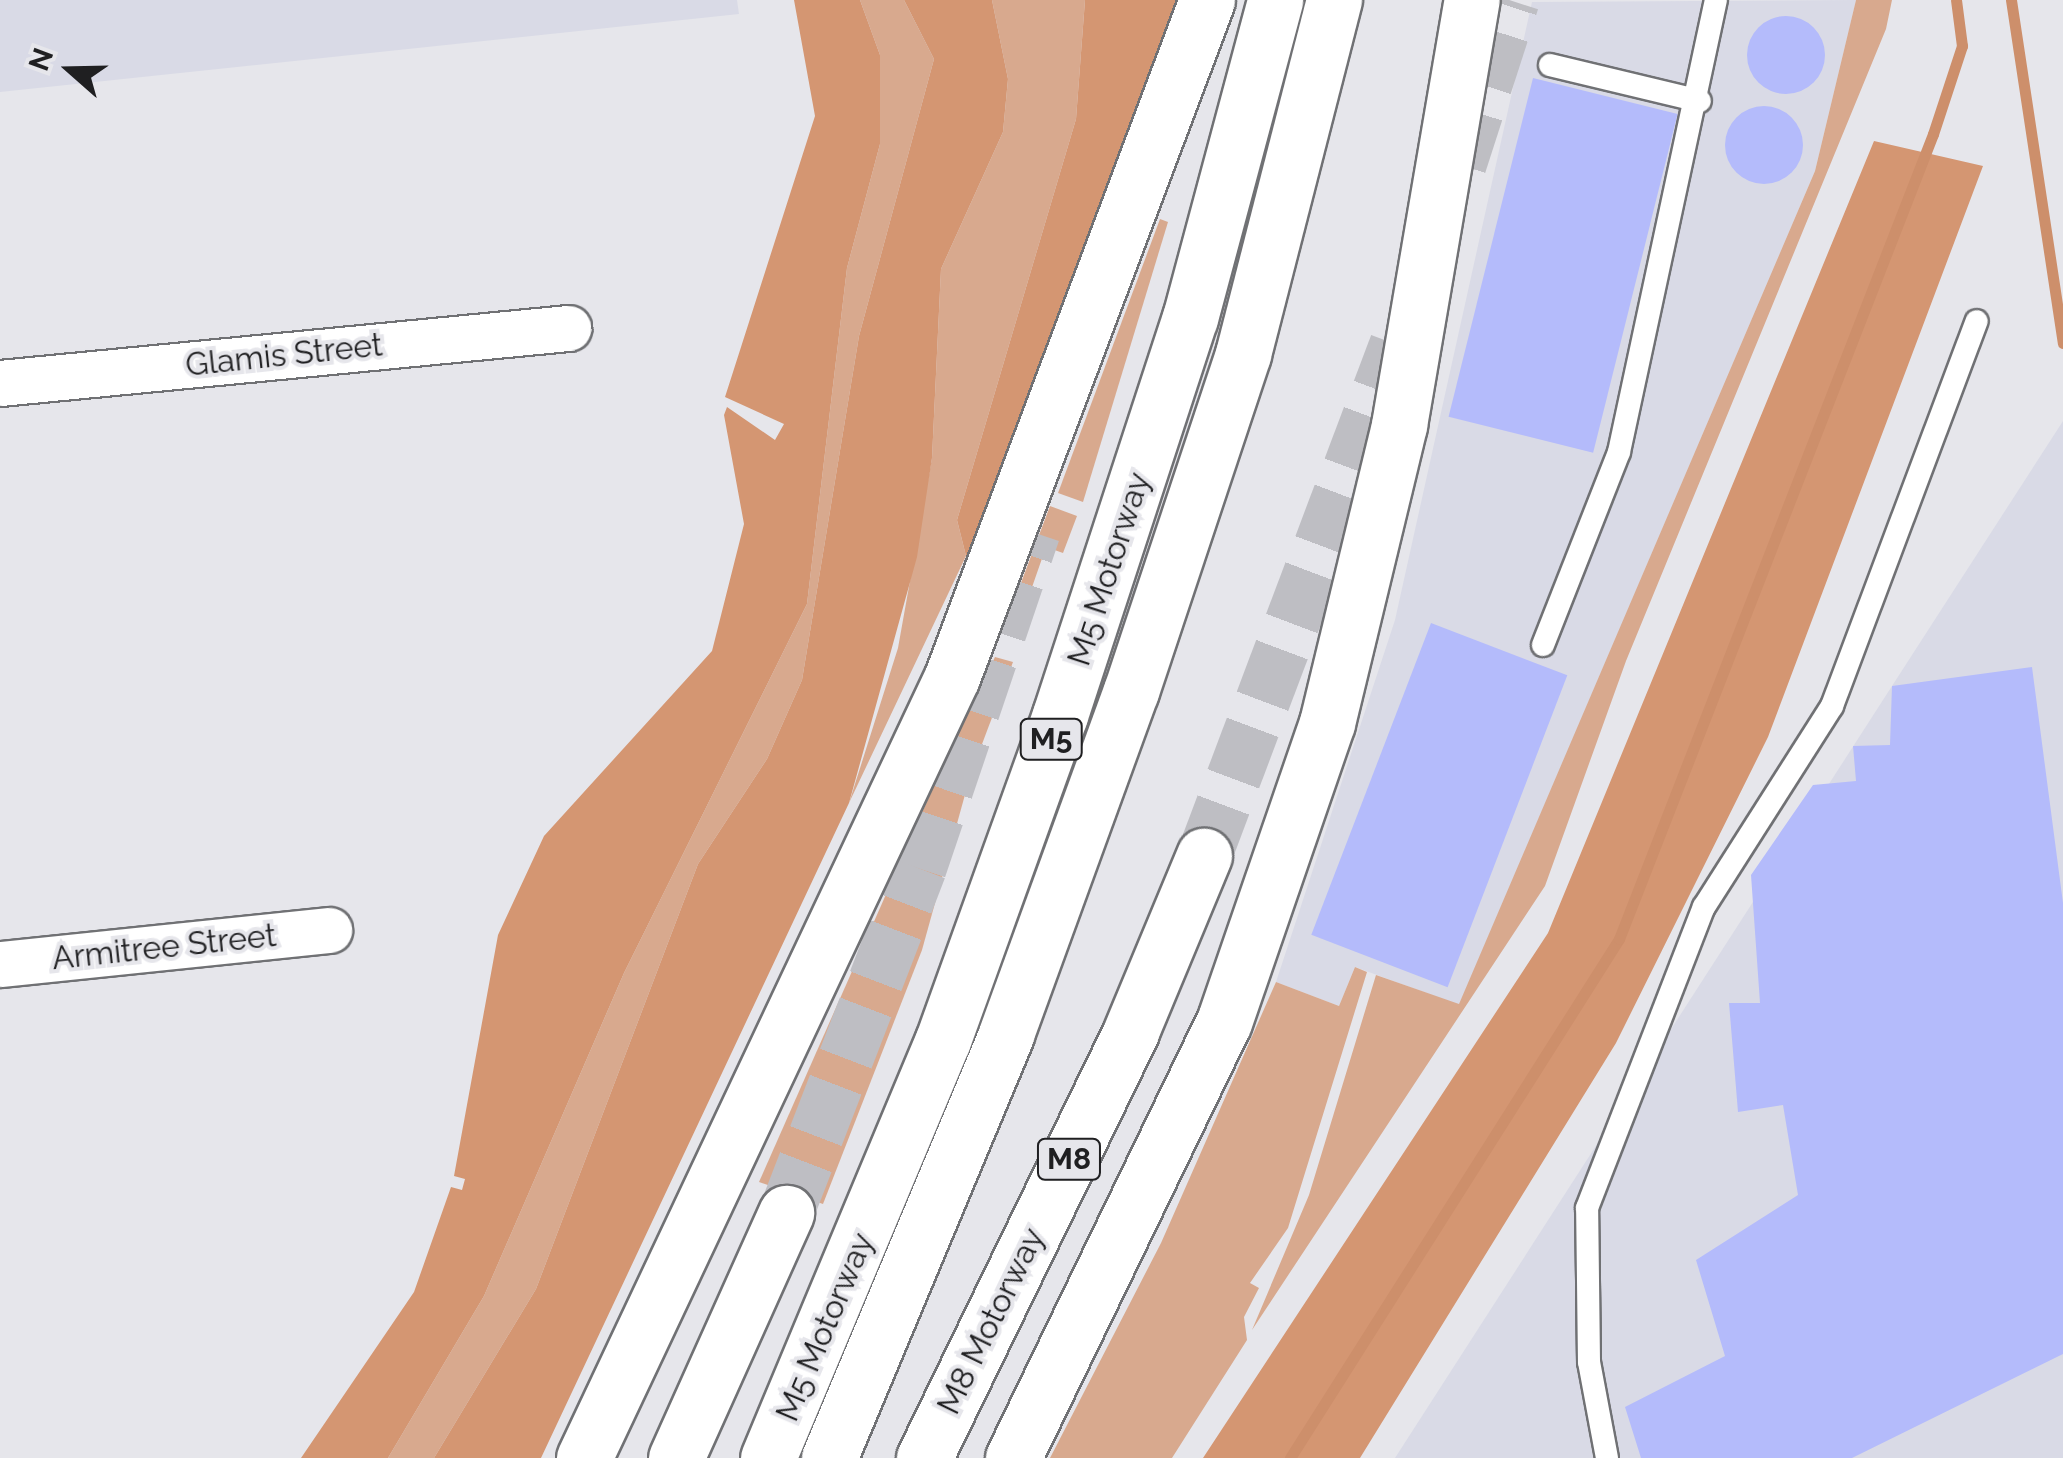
<!DOCTYPE html>
<style>
body{margin:0}
#map{position:relative;width:2063px;height:1458px;overflow:hidden;background:#e6e6eb;font-family:Raleway,sans-serif}
div>[style]{position:absolute}
[style*='--x']{left:calc(var(--x)*1px);top:calc(var(--y)*1px);width:calc(var(--w)*1px);rotate:calc(var(--a)*1deg)}
.built>*{inset:0;background:#d9dae6}
.green>*{inset:0;background:#d8a98e}
.forest>*{inset:0;background:#d49672}
.stream>*{height:11px;margin:-5.5px;padding:0 5.5px;transform-origin:5.5px;border-radius:5.5px;background:#cd8f6b}
.building>*{inset:0;background:#b4bbfb;transform-origin:0 0}
.round{border-radius:50%}
.motorway-tunnel>*{height:55px;margin-top:-27.5px;transform-origin:0;background:repeating-linear-gradient(90deg,#bebec3 0 55px,transparent 0 83px)}
.roads{filter:drop-shadow(2px 0 #707174) drop-shadow(-2px 0 #707174) drop-shadow(0 2px #707174) drop-shadow(0 -2px #707174)}
.service>*{height:22px;margin:-11px;padding:0 11px;transform-origin:11px;border-radius:11px;background:#fff}
.minor>*{height:45px;margin:-22.5px;padding:0 22.5px;transform-origin:22.5px;border-radius:22.5px;background:#fff}
.motorway>*{height:55px;margin:-27.5px;padding:0 27.5px;transform-origin:27.5px;border-radius:27.5px;background:#fff}
span{translate:-50% -50%;white-space:nowrap;text-align:center;line-height:1.15;-webkit-text-stroke:8px #e6e6eb;paint-order:stroke}
.shield-label span{padding:2px 8px;background:#e6e6eb;border:2px solid;border-radius:8px;-webkit-text-stroke-width:0}
.shield-label{font-size:30px;color:#1f1f21;font-weight:700}
.street-label{font-size:32px;color:#1f1f21}
.north{position:absolute;left:20px;top:20px;width:100px;height:100px;-webkit-text-stroke:8px #e6e6eb;paint-order:stroke;rotate:290deg;font-size:28px;font-weight:700;line-height:40px;text-align:center;color:#1f1f21}
.north::after{content:'';display:block;margin:auto;width:35px;height:45px;background:#1f1f21;clip-path:polygon(50% 0,100% 100%,50% 72%,0 100%)}
</style>
<div id="map">
<div class="built">
<i style="clip-path:polygon(0 0,737px 0,739px 14px,0 92px)"></i>
<i style="clip-path:polygon(1856px 0,1815px 171px,1459px 1005px,1355px 967px,1339px 1006px,1276px 982px,1395px 620px,1532px 2px)"></i>
<i style="clip-path:polygon(2063px 421px,2063px 1458px,1395px 1458px,1892px 686px)"></i>
</div>
<div class="green">
<i style="clip-path:polygon(860px 0,904px 0,934px 59px,859px 336px,802px 680px,767px 759px,698px 864px,536px 1289px,434px 1458px,388px 1458px,484px 1296px,624px 973px,807px 604px,847px 268px,880px 144px,880px 55px)"></i>
<i style="clip-path:polygon(992px 0,1085px 0,1076px 119px,957px 520px,966px 556px,849px 803px,898px 648px,932px 458px,941px 269px,1003px 132px,1008px 79px)"></i>
<i style="clip-path:polygon(1856px 0,1892px 0,1886px 29px,1626px 661px,1545px 886px,1252px 1330px,1309px 1195px,1376px 975px,1459px 1004px,1815px 171px)"></i>
<i style="clip-path:polygon(1160px 219px,1168px 222px,1083px 502px,1058px 493px)"></i>
<i style="clip-path:polygon(1050px 506px,1077px 516px,1063px 553px,1046px 547px,1022px 616px,1010px 612px)"></i>
<i style="clip-path:polygon(995px 657px,1013px 662px,976px 760px,950px 750px)"></i>
<i style="clip-path:polygon(944px 763px,971px 773px,922px 950px,823px 1204px,759px 1182px)"></i>
<i style="clip-path:polygon(1355px 967px,1367px 972px,1288px 1228px,1250px 1283px,1259px 1288px,1244px 1317px,1247px 1340px,1172px 1458px,1050px 1458px,1161px 1243px,1276px 982px,1339px 1006px)"></i>
</div>
<div class="forest">
<i style="clip-path:polygon(794px 0,860px 0,880px 55px,880px 144px,847px 268px,807px 604px,624px 973px,484px 1296px,388px 1458px,301px 1458px,414px 1292px,451px 1187px,462px 1190px,465px 1179px,454px 1176px,498px 935px,544px 836px,712px 651px,744px 524px,724px 415px,727px 407px,775px 440px,784px 424px,725px 397px,815px 116px)"></i>
<i style="clip-path:polygon(904px 0,992px 0,1008px 79px,1003px 132px,941px 269px,932px 458px,917px 557px,849px 803px,541px 1458px,434px 1458px,536px 1289px,698px 864px,767px 759px,802px 680px,859px 336px,934px 59px)"></i>
<i style="clip-path:polygon(1085px 0,1177px 0,977px 560px,966px 556px,957px 520px,1076px 119px)"></i>
<i style="clip-path:polygon(1874px 141px,1983px 166px,1768px 737px,1616px 1043px,1360px 1458px,1203px 1458px,1548px 933px)"></i>
</div>
<div class="stream">
<i style="--x:2011;--y:0;--w:347;--a:81.4"></i>
<i style="--x:1290;--y:1458;--w:614;--a:-57.63"></i>
<i style="--x:1619;--y:939;--w:864;--a:-68.69"></i>
<i style="--x:1933;--y:134;--w:93;--a:-71.8"></i>
<i style="--x:1962;--y:46;--w:46;--a:-97.4"></i>
</div>
<div class="building">
<i class="round" style="left:1747px;top:16px;width:78px;height:78px"></i>
<i style="left:1533px;top:78px;width:149px;height:349px;rotate:14deg"></i>
<i class="round" style="left:1725px;top:106px;width:78px;height:78px"></i>
<i style="left:1431px;top:623px;width:146px;height:334px;rotate:21deg"></i>
<i style="clip-path:polygon(2032px 667px,2063px 903px,2063px 1354px,1852px 1458px,1641px 1458px,1625px 1407px,1725px 1356px,1696px 1260px,1798px 1195px,1783px 1105px,1738px 1112px,1729px 1003px,1760px 1003px,1751px 875px,1813px 785px,1856px 781px,1853px 746px,1890px 745px,1892px 686px)"></i>
</div>
<div class="motorway-tunnel">
<i style="--x:1459;--y:164;--w:172;--a:-72.1"></i>
<i style="--x:1204;--y:856;--w:547;--a:-69.35"></i>
<i style="--x:786;--y:1213;--w:370;--a:-68.9"></i>
<i style="--x:919;--y:868;--w:355;--a:-71.3"></i>
</div>
<div class="roads">
<div class="service">
<i style="--x:1550;--y:65;--w:154;--a:13.5"></i>
<i style="--x:1543;--y:645;--w:207;--a:-68.5"></i>
<i style="--x:1619;--y:452;--w:462;--a:-77.9"></i>
<i style="--x:1607;--y:1458;--w:98;--a:-100.6"></i>
<i style="--x:1589;--y:1362;--w:154;--a:-90.7"></i>
<i style="--x:1587;--y:1208;--w:323;--a:-68.8"></i>
<i style="--x:1704;--y:907;--w:238;--a:-57.5"></i>
<i style="--x:1832;--y:706;--w:411;--a:-69.4"></i>
</div>
<div class="minor">
<i style="--x:0;--y:383;--w:571;--a:-5.53"></i>
<i style="--x:0;--y:964;--w:331;--a:-5.9"></i>
</div>
<div class="motorway">
<i style="--x:584;--y:1458;--w:863;--a:-64.77"></i>
<i style="--x:952;--y:677;--w:723;--a:-69.36"></i>
<i style="--x:676;--y:1458;--w:269;--a:-65.8"></i>
<i style="--x:768;--y:1458;--w:453;--a:-67.3"></i>
<i style="--x:943;--y:1040;--w:345;--a:-70.2"></i>
<i style="--x:1060;--y:715;--w:418;--a:-71.9"></i>
<i style="--x:1190;--y:318;--w:329;--a:-75"></i>
<i style="--x:829;--y:1458;--w:459;--a:-67.3"></i>
<i style="--x:1006;--y:1034;--w:365;--a:-70"></i>
<i style="--x:1131;--y:691;--w:355;--a:-71.6"></i>
<i style="--x:1243;--y:354;--w:366;--a:-75.6"></i>
<i style="--x:924;--y:1458;--w:475;--a:-64.1"></i>
<i style="--x:1131;--y:1031;--w:190;--a:-67.4"></i>
<i style="--x:1013;--y:1458;--w:484;--a:-64.2"></i>
<i style="--x:1224;--y:1022;--w:316;--a:-71"></i>
<i style="--x:1327;--y:723;--w:307;--a:-76.4"></i>
<i style="--x:1399;--y:425;--w:431;--a:-80.3"></i>
</div>
</div>
<div class="shield-label">
<span style="left:1051px;top:739px">M5</span>
<span style="left:1069px;top:1159px">M8</span>
</div>
<div class="street-label">
<span style="left:284px;top:355px;rotate:-6deg">Glamis Street</span>
<span style="left:1109px;top:569px;rotate:-72deg">M5 Motorway</span>
<span style="left:164px;top:947px;rotate:-6deg">Armitree Street</span>
<span style="left:991px;top:1321px;rotate:-64deg">M8 Motorway</span>
<span style="left:825px;top:1327px;rotate:-67deg">M5 Motorway</span>
</div>
<div class="north">N</div>
</div>
